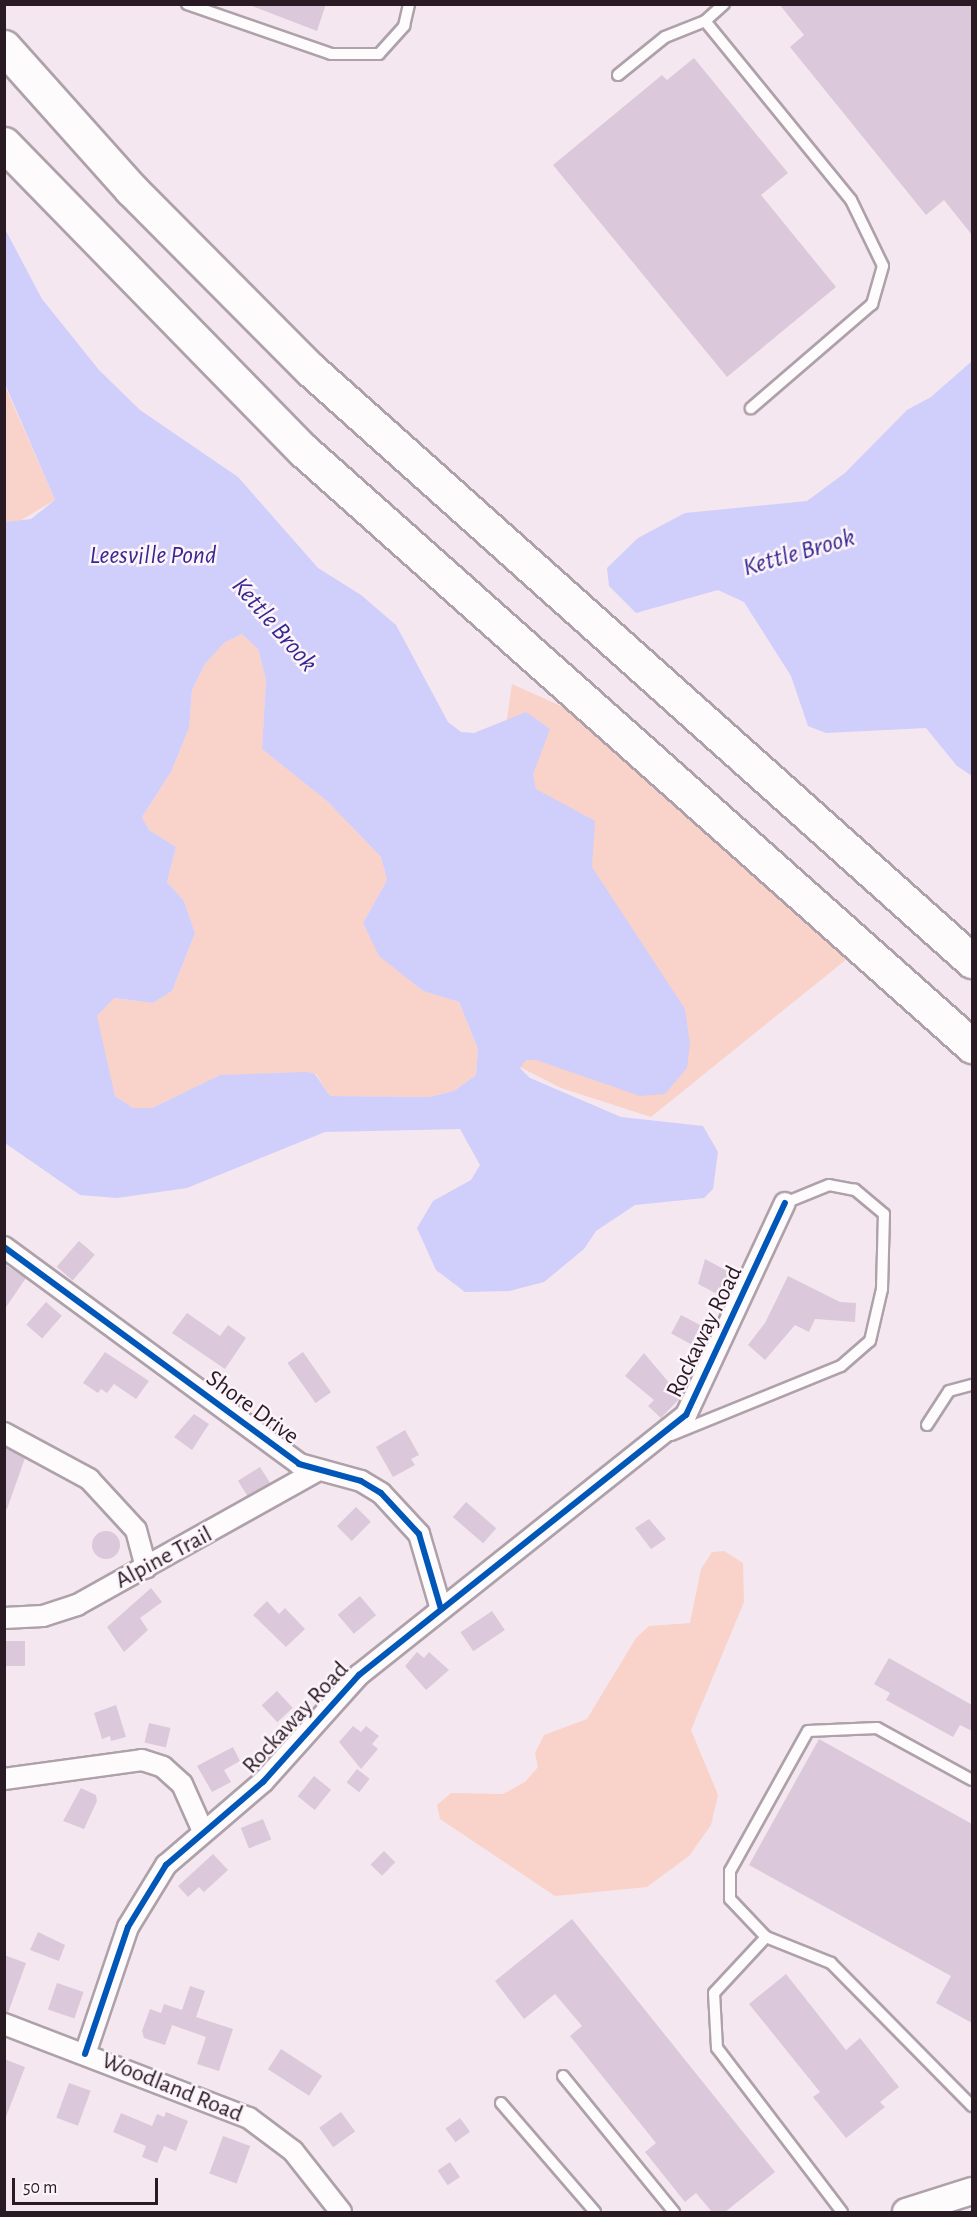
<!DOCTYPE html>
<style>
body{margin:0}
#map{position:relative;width:977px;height:2217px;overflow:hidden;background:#f5e7ef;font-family:"Alegreya Sans",sans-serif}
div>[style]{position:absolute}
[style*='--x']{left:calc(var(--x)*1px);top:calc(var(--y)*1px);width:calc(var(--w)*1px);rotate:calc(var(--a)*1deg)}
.green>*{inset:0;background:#f9d3ca}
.water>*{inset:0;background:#d0cefa}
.building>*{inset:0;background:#dbc8db;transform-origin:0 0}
.round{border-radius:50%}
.roads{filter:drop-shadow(2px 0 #aea1a9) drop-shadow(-2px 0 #aea1a9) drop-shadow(0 2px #aea1a9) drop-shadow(0 -2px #aea1a9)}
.service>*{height:10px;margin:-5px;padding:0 5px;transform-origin:5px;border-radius:5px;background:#fefbfd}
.minor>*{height:20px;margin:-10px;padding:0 10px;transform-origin:10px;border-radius:10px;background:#fefbfd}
.tertiary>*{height:26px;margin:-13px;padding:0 13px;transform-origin:13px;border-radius:13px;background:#fefbfd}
.motorway>*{height:33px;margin:-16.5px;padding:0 16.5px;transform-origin:16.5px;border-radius:16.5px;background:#fefbfd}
.cycleway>*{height:6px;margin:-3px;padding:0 3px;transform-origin:3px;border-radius:3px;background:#0057b8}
span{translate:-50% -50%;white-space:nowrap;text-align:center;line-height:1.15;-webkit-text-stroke:5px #fcf4f9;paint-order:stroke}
.street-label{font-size:24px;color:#291a24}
.water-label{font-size:26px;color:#362791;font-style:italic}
.frame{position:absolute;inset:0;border:6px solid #291a24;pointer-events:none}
.scale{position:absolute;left:12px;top:2178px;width:146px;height:27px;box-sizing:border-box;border:3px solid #291a24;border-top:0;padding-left:8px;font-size:18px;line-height:21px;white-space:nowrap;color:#291a24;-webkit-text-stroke:4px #fcf4f9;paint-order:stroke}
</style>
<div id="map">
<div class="green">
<i style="clip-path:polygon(4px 384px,55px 500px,18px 522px,5px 522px)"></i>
<i style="clip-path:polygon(242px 634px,258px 649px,266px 680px,262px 749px,327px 801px,381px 857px,387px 880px,363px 923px,380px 956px,423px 991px,459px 1002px,478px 1049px,476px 1075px,454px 1091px,429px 1097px,330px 1096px,316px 1074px,220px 1075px,152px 1108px,133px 1108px,115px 1096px,96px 1017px,113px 998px,153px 1003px,172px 991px,195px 933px,184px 901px,167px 882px,176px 847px,149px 830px,142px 817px,171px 772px,189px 728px,192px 690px,205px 664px,224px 643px)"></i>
<i style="clip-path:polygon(512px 684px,570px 710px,853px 954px,651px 1117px,561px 1088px,506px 1060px,499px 775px)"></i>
<i style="clip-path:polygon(724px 1551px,743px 1563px,744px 1602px,691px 1730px,718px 1795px,711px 1825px,689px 1856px,647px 1887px,555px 1896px,440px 1819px,437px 1805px,451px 1793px,503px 1794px,525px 1782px,538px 1767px,535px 1753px,544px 1735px,587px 1719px,636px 1638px,649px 1626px,690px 1623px,701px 1569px,712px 1552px)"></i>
</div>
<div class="water">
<i style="clip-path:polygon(evenodd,5px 229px,42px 299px,99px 370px,140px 410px,238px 477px,318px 568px,361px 595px,396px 625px,448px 722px,461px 732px,474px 733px,526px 712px,550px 729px,533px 774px,536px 789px,595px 821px,592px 867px,685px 1009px,690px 1044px,687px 1068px,665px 1094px,640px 1096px,536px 1060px,526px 1060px,520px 1068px,530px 1078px,621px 1117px,703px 1126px,718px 1152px,713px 1189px,704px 1198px,635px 1205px,596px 1231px,584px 1249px,544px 1282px,509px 1291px,465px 1292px,436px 1270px,417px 1228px,433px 1201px,471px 1180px,480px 1165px,460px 1129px,325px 1132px,187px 1188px,117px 1198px,80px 1195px,5px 1143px,5px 522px,31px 519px,55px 500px,5px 384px,5px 229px,242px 634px,258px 649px,266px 680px,262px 749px,327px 801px,381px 857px,387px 880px,363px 923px,379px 956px,423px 991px,459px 1002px,478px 1049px,476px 1075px,454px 1091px,429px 1097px,330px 1096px,315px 1074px,307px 1072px,220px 1075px,152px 1108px,133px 1108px,115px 1096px,97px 1016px,114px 998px,153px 1003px,172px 991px,195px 933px,184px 901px,167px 882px,176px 847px,149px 830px,142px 817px,171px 772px,189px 728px,192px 690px,205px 664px,224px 643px,242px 634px)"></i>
<i style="clip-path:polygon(972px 361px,972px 776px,957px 766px,926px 728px,826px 733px,808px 726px,791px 676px,744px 602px,718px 590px,636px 613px,609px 586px,607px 568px,638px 538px,685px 513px,807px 501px,845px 473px,907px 410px,931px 397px)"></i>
</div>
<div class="building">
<i style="clip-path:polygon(247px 4px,326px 4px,317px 31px)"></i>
<i style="clip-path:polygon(779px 4px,972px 4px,972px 235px,944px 200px,926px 215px,790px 47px,804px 35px)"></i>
<i style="clip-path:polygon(694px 58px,788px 173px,761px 195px,836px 287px,727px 377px,553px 165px,662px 75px,667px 80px)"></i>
<i style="left:79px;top:1241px;width:21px;height:34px;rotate:41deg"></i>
<i style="clip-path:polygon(705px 1259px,729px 1272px,723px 1297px,698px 1284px)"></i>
<i style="clip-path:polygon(4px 1264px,26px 1278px,4px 1310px)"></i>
<i style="clip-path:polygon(788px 1276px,840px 1302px,856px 1303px,855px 1322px,815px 1319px,809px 1332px,795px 1325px,765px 1360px,748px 1345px,765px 1323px)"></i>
<i style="left:46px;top:1302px;width:21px;height:30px;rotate:41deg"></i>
<i style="clip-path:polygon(187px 1313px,220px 1336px,228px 1325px,246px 1338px,225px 1369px,172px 1333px)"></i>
<i style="left:681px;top:1315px;width:30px;height:21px;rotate:28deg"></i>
<i style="clip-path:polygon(105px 1352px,149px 1381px,136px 1399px,114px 1384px,107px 1393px,101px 1389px,98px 1393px,83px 1383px)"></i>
<i style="left:303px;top:1352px;width:49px;height:19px;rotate:55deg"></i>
<i style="clip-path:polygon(644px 1353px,681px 1397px,661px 1418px,648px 1406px,654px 1400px,625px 1376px)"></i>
<i style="clip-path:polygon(194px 1414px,209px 1424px,192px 1450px,174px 1437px)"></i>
<i style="clip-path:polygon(405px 1430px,419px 1455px,411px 1459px,415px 1465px,393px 1477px,376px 1447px)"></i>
<i style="clip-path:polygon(4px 1447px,25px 1458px,7px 1509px,4px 1509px)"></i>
<i style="left:260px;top:1467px;width:19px;height:26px;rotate:58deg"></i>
<i style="left:466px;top:1502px;width:40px;height:20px;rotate:41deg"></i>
<i style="left:356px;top:1507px;width:21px;height:27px;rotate:45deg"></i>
<i style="clip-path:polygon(649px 1519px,666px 1539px,651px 1549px,635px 1528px)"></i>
<i class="round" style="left:92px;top:1531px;width:28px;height:28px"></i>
<i style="clip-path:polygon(151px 1588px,162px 1602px,140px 1618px,148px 1630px,124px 1652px,107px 1627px)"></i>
<i style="left:360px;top:1596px;width:25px;height:29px;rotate:50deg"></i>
<i style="clip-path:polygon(267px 1601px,279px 1614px,285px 1608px,305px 1629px,286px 1647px,253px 1615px)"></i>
<i style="left:492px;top:1611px;width:23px;height:38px;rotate:56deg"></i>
<i style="left:4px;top:1641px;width:21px;height:25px"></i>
<i style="clip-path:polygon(417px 1652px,424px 1658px,429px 1652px,449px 1670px,426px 1690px,405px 1666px)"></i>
<i style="clip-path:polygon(889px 1658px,972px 1705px,972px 1731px,960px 1725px,953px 1737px,886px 1700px,890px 1693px,874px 1684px)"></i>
<i style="left:277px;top:1691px;width:23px;height:21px;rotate:47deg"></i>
<i style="clip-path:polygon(116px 1705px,126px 1737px,111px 1741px,110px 1736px,102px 1739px,94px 1713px)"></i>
<i style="left:149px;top:1723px;width:22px;height:20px;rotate:13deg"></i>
<i style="clip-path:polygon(353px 1726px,361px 1732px,366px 1726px,379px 1736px,372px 1744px,378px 1749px,361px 1769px,339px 1742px)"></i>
<i style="clip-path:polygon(819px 1739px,972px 1824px,972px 2023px,936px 2003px,951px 1976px,749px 1865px)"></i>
<i style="clip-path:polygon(233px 1747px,240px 1761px,224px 1770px,231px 1782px,212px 1792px,197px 1766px)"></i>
<i style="left:357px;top:1769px;width:16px;height:17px;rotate:38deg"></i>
<i style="left:314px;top:1776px;width:22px;height:26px;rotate:39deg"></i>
<i style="clip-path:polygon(81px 1788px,96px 1795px,97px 1801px,84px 1829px,63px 1821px)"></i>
<i style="left:263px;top:1819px;width:22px;height:24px;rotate:68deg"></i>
<i style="left:384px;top:1851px;width:16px;height:19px;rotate:45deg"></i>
<i style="clip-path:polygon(213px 1854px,228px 1870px,204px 1892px,199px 1887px,188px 1897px,178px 1886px)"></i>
<i style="clip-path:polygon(572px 1919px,775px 2172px,725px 2212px,712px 2212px,696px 2193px,685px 2202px,645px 2152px,656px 2143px,570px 2036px,582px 2026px,555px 1994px,524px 2019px,495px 1981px)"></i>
<i style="clip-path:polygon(38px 1932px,65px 1945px,59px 1961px,30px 1950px)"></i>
<i style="clip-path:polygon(4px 1955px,26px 1963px,8px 2013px,4px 2012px)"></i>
<i style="clip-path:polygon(786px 1974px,846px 2050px,860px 2038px,899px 2087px,880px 2102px,885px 2107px,846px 2138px,813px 2097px,820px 2092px,749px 2004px)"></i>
<i style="left:57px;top:1983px;width:28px;height:28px;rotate:19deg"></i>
<i style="clip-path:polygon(190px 1986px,205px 1991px,196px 2017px,233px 2029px,219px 2071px,197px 2064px,206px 2037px,172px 2025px,165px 2045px,144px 2038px,142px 2031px,150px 2009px,161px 2013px,164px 2004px,182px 2010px)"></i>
<i style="left:281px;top:2049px;width:49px;height:24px;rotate:33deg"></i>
<i style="clip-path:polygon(4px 2059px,25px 2067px,6px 2117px,4px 2116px)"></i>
<i style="left:69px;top:2083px;width:23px;height:37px;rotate:20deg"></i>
<i style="clip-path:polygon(166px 2112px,188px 2121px,176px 2151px,164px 2146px,157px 2163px,142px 2157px,146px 2146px,113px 2132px,121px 2113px,152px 2126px,157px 2114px,164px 2117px)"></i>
<i style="left:341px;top:2112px;width:24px;height:27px;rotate:54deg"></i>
<i style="left:460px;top:2118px;width:17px;height:18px;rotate:54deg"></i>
<i style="left:223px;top:2136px;width:29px;height:40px;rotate:20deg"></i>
<i style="left:450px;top:2162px;width:18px;height:15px;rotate:56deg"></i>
</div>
<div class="roads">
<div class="service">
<i style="--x:187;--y:4;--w:152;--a:19.1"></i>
<i style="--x:331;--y:54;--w:48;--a:0"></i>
<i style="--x:379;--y:54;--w:38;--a:-48"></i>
<i style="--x:404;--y:26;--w:23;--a:-77"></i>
<i style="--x:724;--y:4;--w:25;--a:138"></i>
<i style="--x:705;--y:21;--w:231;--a:50.8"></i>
<i style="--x:851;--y:200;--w:73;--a:64.1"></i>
<i style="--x:883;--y:266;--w:40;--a:106"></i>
<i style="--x:872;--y:304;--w:160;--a:139.3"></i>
<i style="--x:618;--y:75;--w:60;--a:-39"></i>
<i style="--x:665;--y:37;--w:43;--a:-21.8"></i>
<i style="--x:927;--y:1425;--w:40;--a:-57.1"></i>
<i style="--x:949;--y:1391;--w:24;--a:-15"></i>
<i style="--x:671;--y:1435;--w:183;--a:-22.1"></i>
<i style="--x:841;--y:1366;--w:38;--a:-41"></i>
<i style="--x:870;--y:1341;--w:53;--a:-77"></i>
<i style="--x:882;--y:1289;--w:75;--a:-88.5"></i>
<i style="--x:884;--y:1214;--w:38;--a:-140"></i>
<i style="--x:855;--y:1190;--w:26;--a:-169"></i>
<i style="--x:829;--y:1185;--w:48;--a:157.8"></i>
<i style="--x:766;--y:1937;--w:52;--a:-133.5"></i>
<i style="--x:730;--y:1899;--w:28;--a:-90"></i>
<i style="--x:730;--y:1871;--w:160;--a:-60.9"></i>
<i style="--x:808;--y:1731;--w:69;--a:-2.5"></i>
<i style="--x:877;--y:1728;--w:108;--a:28.7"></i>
<i style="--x:563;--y:2076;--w:176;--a:50.8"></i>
<i style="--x:501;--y:2103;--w:144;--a:49.2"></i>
<i style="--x:842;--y:2212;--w:206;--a:-127.3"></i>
<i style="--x:717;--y:2048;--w:55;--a:-93.1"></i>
<i style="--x:714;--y:1993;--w:76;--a:-47.1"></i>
<i style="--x:766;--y:1937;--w:70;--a:21.8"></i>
<i style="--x:831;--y:1963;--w:201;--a:45.4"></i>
</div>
<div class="minor">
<i style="--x:4;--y:1247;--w:366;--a:36.3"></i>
<i style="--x:299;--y:1464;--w:64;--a:15.3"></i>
<i style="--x:361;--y:1481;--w:23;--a:31"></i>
<i style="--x:381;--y:1493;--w:56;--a:47.2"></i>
<i style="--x:419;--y:1534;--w:78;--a:73.7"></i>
<i style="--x:4;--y:1433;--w:97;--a:28.4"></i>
<i style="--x:89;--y:1479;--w:69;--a:47.3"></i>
<i style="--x:136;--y:1530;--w:39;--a:75"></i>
<i style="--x:4;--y:1618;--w:39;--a:-3"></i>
<i style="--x:43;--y:1616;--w:36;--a:-18"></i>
<i style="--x:77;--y:1605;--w:273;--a:-29.2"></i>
<i style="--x:4;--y:1779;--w:139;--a:-7.8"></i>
<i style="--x:142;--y:1760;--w:22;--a:18"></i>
<i style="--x:163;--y:1767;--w:25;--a:42"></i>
<i style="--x:182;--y:1784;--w:49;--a:66"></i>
<i style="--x:4;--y:2024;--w:262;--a:21"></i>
<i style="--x:249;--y:2118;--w:55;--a:36.9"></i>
<i style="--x:293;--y:2151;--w:78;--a:51.8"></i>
<i style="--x:85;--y:2054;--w:134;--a:-71.3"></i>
<i style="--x:128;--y:1927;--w:73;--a:-58.5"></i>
<i style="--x:166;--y:1865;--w:128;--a:-40.6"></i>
<i style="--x:263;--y:1782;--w:144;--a:-48.1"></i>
<i style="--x:359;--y:1675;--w:418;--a:-38.5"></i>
<i style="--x:686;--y:1415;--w:234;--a:-65"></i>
</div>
<div class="tertiary">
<i style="--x:906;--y:2212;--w:69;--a:-17.7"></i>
</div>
<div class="motorway">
<i style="--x:4;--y:47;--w:191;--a:48.2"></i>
<i style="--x:131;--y:189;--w:255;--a:45.2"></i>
<i style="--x:311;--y:370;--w:887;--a:41.8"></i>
<i style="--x:4;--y:144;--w:429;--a:45.7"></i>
<i style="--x:304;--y:451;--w:895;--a:41.69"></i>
</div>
</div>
<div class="cycleway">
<i style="--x:4;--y:1247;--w:366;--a:36.3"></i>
<i style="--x:299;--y:1464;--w:64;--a:15.3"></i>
<i style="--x:361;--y:1481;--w:23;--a:31"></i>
<i style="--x:381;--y:1493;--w:56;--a:47.2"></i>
<i style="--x:419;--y:1534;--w:78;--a:73.7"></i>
<i style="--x:85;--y:2054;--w:134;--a:-71.3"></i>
<i style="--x:128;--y:1927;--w:73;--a:-58.5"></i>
<i style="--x:166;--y:1865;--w:128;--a:-40.6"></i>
<i style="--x:263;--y:1782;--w:144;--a:-48.1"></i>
<i style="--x:359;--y:1675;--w:418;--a:-38.5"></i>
<i style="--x:686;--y:1415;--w:234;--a:-65"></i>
</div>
<div class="street-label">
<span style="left:705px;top:1332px;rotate:-64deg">Rockaway Road</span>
<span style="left:252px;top:1408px;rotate:36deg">Shore Drive</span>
<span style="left:164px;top:1558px;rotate:-28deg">Alpine Trail</span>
<span style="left:296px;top:1718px;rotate:-47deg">Rockaway Road</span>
<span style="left:172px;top:2088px;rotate:22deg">Woodland Road</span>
</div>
<div class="water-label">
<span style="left:799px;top:553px;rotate:-16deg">Kettle Brook</span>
<span style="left:153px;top:556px">Leesville Pond</span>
<span style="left:274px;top:625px;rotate:49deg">Kettle Brook</span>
</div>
<div class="frame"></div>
<div class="scale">50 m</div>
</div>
